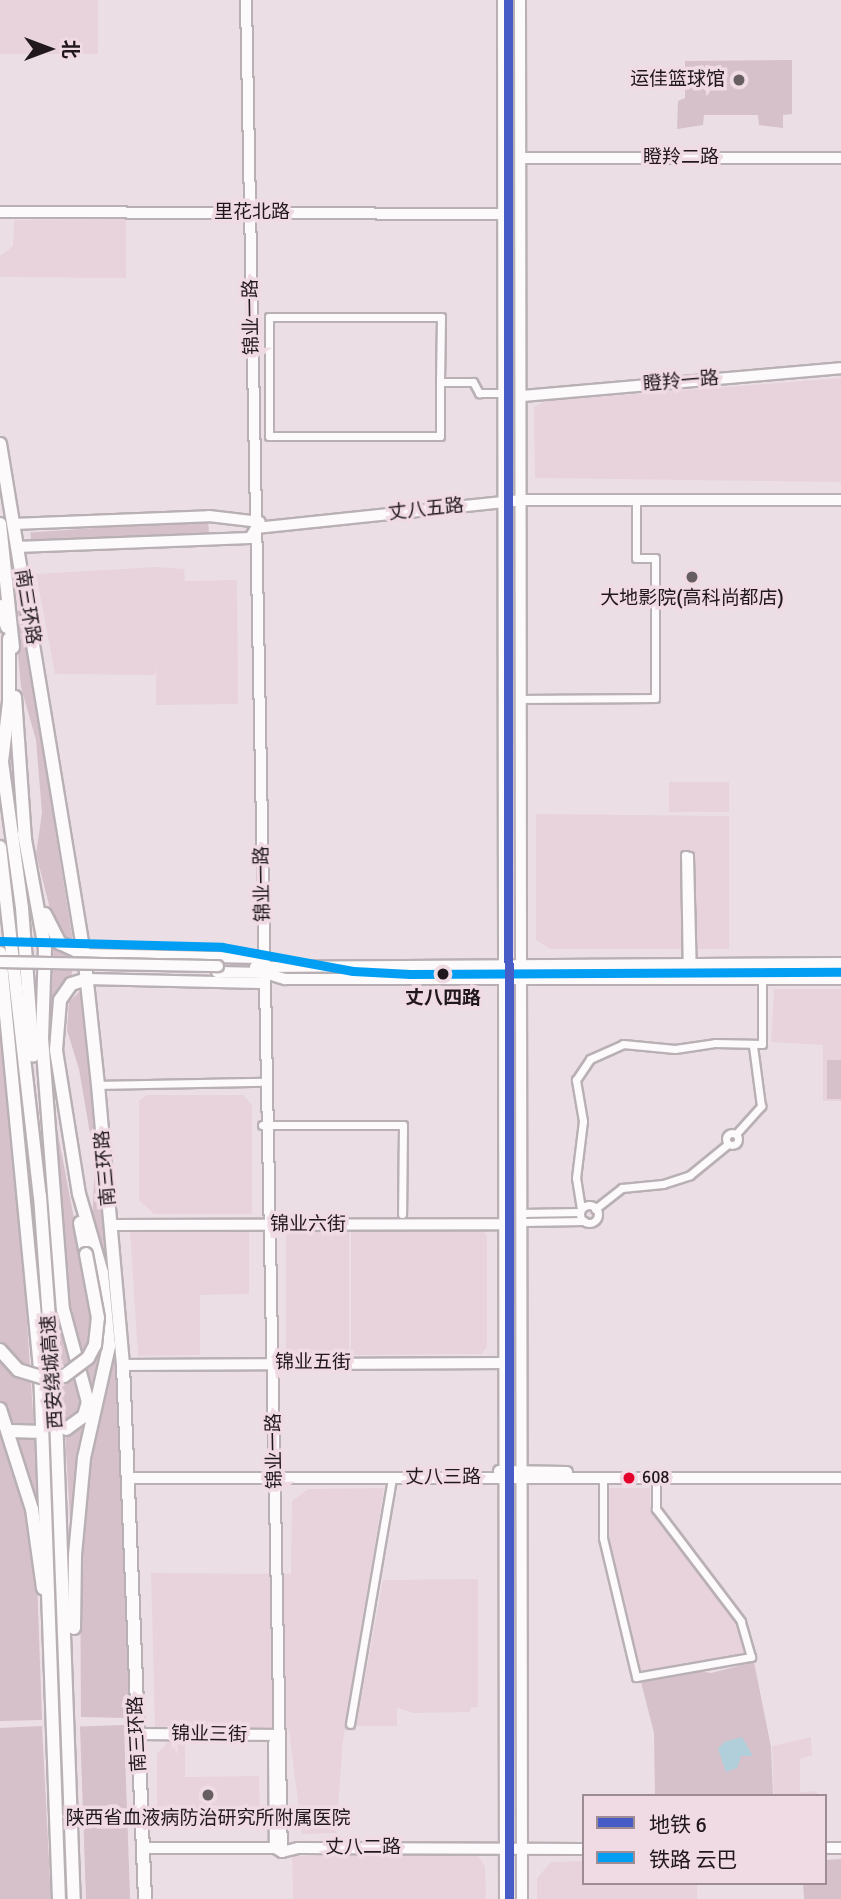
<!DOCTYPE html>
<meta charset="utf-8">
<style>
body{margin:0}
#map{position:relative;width:841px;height:1899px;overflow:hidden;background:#ebdfe5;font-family:Signika,"Noto Sans SC",sans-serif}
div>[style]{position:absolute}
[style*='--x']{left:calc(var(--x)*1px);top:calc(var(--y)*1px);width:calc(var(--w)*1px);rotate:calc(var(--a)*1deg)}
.built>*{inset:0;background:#e8d3dd;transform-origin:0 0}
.green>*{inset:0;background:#d6c0ca;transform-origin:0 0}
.water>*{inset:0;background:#b1cfdb}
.roads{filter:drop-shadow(2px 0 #b9b0b5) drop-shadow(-2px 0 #b9b0b5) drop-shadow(0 2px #b9b0b5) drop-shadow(0 -2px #b9b0b5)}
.street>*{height:7px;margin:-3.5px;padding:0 3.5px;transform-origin:3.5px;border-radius:3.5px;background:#fcfafb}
.street>.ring{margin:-3.5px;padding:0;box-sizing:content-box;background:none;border:7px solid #fcfafb;border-radius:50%}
.secondary>*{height:10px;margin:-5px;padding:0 5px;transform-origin:5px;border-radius:5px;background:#fcfafb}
.primary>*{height:10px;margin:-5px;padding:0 5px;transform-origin:5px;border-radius:5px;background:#fcfafb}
.highway>*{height:12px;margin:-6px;padding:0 6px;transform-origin:6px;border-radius:6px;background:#fcfafb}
.bridges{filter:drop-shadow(2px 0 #b9b0b5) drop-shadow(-2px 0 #b9b0b5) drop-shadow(0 2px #b9b0b5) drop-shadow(0 -2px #b9b0b5)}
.primary-bridge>*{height:10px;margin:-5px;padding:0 5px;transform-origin:5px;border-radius:5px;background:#fcfafb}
.highway-bridge>*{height:12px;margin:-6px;padding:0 6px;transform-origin:6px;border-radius:6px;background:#fcfafb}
.rail-1>*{height:9px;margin:-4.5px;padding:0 4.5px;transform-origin:4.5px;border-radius:4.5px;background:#029ef4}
.metro-1>*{height:9px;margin:-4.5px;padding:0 4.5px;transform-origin:4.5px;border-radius:4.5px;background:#485cc7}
.dots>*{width:19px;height:19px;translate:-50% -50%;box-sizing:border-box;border:4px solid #f0dae4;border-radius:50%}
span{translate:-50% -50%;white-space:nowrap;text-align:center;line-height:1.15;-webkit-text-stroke:7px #f0dae4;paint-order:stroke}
.bus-label{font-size:17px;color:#20181c}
.left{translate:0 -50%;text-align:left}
.poi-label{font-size:19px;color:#20181c}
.right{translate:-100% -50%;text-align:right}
.street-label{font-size:19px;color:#20181c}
.stop-label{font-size:19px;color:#20181c;font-weight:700}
.legend{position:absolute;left:582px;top:1794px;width:245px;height:91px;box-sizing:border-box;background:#f0dae4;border:2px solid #9d8c94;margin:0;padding:9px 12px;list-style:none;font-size:21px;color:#20181c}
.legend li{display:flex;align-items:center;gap:14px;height:35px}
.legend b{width:35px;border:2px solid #9d8c94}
.north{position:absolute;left:14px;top:14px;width:70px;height:70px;-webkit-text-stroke:5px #f0dae4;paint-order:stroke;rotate:90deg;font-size:19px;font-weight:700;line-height:28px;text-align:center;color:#20181c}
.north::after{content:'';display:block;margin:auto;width:24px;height:32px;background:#20181c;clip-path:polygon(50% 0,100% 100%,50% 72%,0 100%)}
</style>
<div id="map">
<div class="built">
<i style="left:0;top:0;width:98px;height:54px"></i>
<i style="clip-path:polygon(126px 219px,126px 278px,0 277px,0 256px,13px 246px,14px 220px)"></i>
<i style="clip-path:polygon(841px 378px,841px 482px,535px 478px,534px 407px,546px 401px)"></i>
<i style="clip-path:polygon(156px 567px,184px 569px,185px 581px,237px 580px,238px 704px,156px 705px,156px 662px,155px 675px,55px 674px,36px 574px)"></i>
<i style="left:669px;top:782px;width:60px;height:30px"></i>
<i style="clip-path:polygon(536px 814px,729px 816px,729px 949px,550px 949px,536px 940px)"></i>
<i style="clip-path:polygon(774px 989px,841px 989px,841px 1101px,823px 1101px,823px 1045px,771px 1042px)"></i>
<i style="clip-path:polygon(146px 1095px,243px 1095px,252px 1105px,252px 1214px,154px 1214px,139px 1200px,139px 1101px)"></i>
<i style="clip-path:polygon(482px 1229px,487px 1236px,487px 1347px,482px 1354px,351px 1355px,351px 1231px)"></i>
<i style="clip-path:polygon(130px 1231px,249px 1231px,249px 1294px,200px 1295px,200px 1355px,138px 1356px)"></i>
<i style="left:349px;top:1232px;width:123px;height:63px;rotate:90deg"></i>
<i style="clip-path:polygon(384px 1488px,343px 1741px,336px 1833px,302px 1834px,289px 1729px,155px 1730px,151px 1573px,291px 1574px,292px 1501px,308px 1489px)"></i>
<i style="clip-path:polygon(607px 1488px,650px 1488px,650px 1510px,740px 1624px,748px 1656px,708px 1666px,687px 1662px,642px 1674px,606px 1536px)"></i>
<i style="clip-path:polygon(478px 1579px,478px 1707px,470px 1708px,470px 1712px,414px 1713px,397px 1708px,397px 1726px,356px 1726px,383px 1580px)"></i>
<i style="clip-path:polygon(811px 1737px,812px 1755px,800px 1759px,800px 1792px,817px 1791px,817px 1796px,774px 1796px,772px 1746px)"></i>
<i style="clip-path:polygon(168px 1742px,185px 1742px,185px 1777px,259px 1776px,260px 1813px,249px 1824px,166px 1824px,157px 1815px,157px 1754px)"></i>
<i style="clip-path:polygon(476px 1852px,485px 1867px,486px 1899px,293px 1899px,292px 1856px)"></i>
<i style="clip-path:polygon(584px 1861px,584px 1883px,697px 1883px,697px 1899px,537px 1899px,537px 1878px,551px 1862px)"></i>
</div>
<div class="green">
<i style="clip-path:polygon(792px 60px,792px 114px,783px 115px,783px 128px,759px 125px,758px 115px,704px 115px,703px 125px,677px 129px,678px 101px,685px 98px,685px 61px)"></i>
<i style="left:208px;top:520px;width:14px;height:178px;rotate:86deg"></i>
<i style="clip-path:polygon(20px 610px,73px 941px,71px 945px,54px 924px,36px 854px,42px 813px,36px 740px,21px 687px,14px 612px)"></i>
<i style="clip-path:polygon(47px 941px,74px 961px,71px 978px,57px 989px,52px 1002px,49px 1057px)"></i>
<i style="clip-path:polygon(80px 991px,112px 1295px,112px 1313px,92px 1398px,67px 1320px,51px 1097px,81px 1256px,92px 1222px,95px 1163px,79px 1069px,67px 1030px,69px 1002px)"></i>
<i style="clip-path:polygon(0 1025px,23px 1260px,34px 1428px,11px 1428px,0 1400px)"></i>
<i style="left:827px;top:1060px;width:14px;height:39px"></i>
<i style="clip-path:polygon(58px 1311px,85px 1397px,82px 1413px,65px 1428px)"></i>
<i style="clip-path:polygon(114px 1326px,132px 1712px,126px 1718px,81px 1717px,80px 1542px,88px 1463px)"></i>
<i style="clip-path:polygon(89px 1418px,71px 1535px,65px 1433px)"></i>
<i style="clip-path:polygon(0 1436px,23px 1494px,37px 1581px,42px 1720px,0 1721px)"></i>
<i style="clip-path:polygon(35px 1436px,39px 1523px,13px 1438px)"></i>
<i style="clip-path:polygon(754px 1662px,771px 1747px,773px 1796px,655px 1796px,654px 1733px,641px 1682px,686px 1669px,711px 1673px)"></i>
<i style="left:124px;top:1725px;width:174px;height:44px;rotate:88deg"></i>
<i style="clip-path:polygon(42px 1726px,51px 1899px,0 1899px,0 1728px)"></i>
<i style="clip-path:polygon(841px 1859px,841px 1899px,804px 1899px,803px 1883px,825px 1883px,825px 1860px)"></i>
</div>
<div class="water">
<i style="clip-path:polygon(742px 1737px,753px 1756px,741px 1756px,737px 1768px,726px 1772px,718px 1749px,724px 1742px)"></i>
</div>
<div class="roads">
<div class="street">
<i style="--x:440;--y:382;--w:65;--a:-89.1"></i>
<i style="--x:441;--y:317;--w:172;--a:180"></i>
<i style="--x:269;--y:317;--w:119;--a:90"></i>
<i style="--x:269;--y:436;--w:171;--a:0"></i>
<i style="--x:440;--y:436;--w:54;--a:-90"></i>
<i style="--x:440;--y:382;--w:33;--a:0"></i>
<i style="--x:473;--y:382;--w:13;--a:61"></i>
<i style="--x:479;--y:393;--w:24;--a:0"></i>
<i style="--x:522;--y:699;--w:133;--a:-0.4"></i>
<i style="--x:655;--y:698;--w:140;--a:-90"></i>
<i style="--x:655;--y:558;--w:19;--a:180"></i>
<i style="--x:636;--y:558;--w:58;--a:-90"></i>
<i style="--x:687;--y:979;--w:124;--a:-90.9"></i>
<i style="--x:685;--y:855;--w:4;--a:14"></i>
<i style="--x:689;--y:856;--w:123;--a:88.6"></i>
<i style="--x:98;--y:1085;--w:163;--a:-1.1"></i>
<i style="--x:262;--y:1125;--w:141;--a:0"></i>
<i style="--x:403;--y:1125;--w:89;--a:90.6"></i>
<i class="ring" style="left:726px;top:1133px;width:5px;height:5px"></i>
<i style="--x:736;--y:1134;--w:38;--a:-48"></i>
<i style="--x:761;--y:1106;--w:61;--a:-97.6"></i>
<i class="ring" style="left:580px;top:1205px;width:11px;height:11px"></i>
<i style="--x:581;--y:1209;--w:31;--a:-99"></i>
<i style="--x:576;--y:1178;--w:57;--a:-83"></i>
<i style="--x:583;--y:1121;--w:42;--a:-99.7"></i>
<i style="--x:576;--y:1080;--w:25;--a:-56"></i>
<i style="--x:590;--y:1059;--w:36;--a:-24"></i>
<i style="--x:623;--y:1044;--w:52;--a:5.5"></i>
<i style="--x:675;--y:1049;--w:40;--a:-8.5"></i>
<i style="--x:715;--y:1043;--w:47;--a:1.2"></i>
<i style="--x:762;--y:1044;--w:81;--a:-90"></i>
<i style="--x:595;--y:1209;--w:34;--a:-38"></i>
<i style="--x:622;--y:1188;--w:41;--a:-5.6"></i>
<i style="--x:663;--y:1184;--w:28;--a:-18"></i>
<i style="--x:690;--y:1175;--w:49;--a:-39.2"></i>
<i style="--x:522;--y:1213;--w:58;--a:-1"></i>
<i style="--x:522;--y:1222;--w:62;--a:-0.9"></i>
<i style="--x:603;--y:1478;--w:60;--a:90"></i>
<i style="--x:603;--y:1538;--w:143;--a:76.6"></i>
<i style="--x:636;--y:1677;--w:117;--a:-9.9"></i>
<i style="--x:751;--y:1657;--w:37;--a:-106"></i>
<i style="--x:741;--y:1621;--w:141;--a:-127.2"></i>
<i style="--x:656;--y:1509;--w:31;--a:-90"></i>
<i style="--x:350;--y:1724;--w:250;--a:-80.3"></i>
</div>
<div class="secondary">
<i style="--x:246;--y:0;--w:1852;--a:88.89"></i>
<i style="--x:503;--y:0;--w:1899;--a:89.94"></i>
<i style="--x:520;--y:0;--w:1899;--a:89.94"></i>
<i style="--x:521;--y:158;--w:320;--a:0"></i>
<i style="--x:0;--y:212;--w:503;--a:0.23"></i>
<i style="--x:522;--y:396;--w:320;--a:-5"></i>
<i style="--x:13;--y:524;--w:196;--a:-2.3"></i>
<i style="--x:209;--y:516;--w:51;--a:6.7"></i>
<i style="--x:17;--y:547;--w:233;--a:-2.2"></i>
<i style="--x:250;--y:538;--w:12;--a:-59"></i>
<i style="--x:256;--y:528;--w:267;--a:-6"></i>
<i style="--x:522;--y:500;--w:319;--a:0"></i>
<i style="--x:112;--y:1225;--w:392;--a:-0.1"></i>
<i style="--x:123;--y:1365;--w:380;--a:-0.3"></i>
<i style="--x:499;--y:1471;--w:68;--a:0.8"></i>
<i style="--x:128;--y:1478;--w:713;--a:0"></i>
<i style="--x:138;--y:1734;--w:142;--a:0.4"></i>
<i style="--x:274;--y:1743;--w:105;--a:89.5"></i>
<i style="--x:144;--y:1848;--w:131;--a:0"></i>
<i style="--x:275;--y:1848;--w:8;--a:30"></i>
<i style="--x:282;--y:1852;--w:16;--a:-14"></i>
<i style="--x:298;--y:1848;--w:286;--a:0.2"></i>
<i style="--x:825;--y:1848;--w:16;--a:0"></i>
</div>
<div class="primary">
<i style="--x:84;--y:954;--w:175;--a:1.3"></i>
<i style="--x:255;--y:967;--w:586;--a:-0.39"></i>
<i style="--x:217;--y:972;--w:48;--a:1.2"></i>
<i style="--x:265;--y:973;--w:21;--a:17"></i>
<i style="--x:285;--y:979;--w:556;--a:0"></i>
<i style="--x:87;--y:979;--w:173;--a:1.3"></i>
</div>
<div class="highway">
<i style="--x:0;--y:444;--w:517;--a:80.65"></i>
<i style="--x:84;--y:954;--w:132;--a:83.9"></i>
<i style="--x:98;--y:1085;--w:281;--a:84.9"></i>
<i style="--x:123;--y:1365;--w:534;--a:87.64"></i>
<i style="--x:0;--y:524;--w:124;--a:84"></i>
<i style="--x:0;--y:606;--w:22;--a:72"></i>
<i style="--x:9;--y:639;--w:63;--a:90"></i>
<i style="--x:9;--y:702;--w:60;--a:96.7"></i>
<i style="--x:2;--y:762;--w:147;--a:82.2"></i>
<i style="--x:22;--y:908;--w:148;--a:85.7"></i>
<i style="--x:15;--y:697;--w:142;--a:86"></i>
<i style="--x:24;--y:834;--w:116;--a:79.6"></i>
<i style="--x:45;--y:948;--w:90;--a:91.9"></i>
<i style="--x:42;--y:1038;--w:272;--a:85.6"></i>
<i style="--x:63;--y:1309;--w:96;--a:75"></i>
<i style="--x:88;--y:1402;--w:15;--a:106"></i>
<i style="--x:84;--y:1416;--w:22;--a:144"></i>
<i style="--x:0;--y:847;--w:351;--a:83.5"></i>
<i style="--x:40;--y:1196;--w:221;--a:85.8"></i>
<i style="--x:56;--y:1416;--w:483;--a:87.9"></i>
<i style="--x:45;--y:914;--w:33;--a:63"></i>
<i style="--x:60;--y:943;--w:26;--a:25"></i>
<i style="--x:0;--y:953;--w:418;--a:84.5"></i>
<i style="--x:40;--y:1369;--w:530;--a:87.95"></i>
<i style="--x:80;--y:1223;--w:32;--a:79"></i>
<i style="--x:0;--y:1409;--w:105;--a:72.3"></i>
<i style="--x:32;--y:1509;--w:80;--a:82.1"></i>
<i style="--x:12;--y:1431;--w:23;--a:2"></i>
<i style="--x:74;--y:1628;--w:73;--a:-89.2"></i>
<i style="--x:75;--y:1555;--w:97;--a:-84.7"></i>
<i style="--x:84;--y:1458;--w:115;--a:-77.4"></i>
<i style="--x:109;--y:1346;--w:73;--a:-95.5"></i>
<i style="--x:102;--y:1273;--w:82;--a:-106.2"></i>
<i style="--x:79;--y:1194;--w:146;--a:-99.1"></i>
<i style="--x:56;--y:1050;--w:50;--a:-85.4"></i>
<i style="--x:60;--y:1000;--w:19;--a:-55"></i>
<i style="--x:71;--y:984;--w:17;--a:-17"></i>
</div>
</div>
<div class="bridges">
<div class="primary-bridge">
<i style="--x:0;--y:962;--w:218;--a:1.1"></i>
</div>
<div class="highway-bridge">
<i style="--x:0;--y:1350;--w:27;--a:48"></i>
<i style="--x:18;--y:1370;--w:31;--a:17"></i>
<i style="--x:48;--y:1379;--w:16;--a:-11"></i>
<i style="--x:64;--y:1376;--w:30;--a:-37"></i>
<i style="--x:88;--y:1358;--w:15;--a:-62"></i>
<i style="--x:95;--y:1345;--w:27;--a:-84"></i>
<i style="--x:98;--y:1318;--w:65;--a:-100.6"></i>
</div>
</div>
<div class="rail-1">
<i style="--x:0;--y:941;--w:222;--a:1.5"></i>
<i style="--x:222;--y:947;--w:133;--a:10.4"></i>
<i style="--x:353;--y:971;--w:57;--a:3"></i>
<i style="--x:410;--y:974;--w:431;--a:-0.3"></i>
</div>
<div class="metro-1">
<i style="--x:508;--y:0;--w:1899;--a:89.97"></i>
</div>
<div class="dots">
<i style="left:739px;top:80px;background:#675e62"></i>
<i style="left:692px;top:577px;background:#675e62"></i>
<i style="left:443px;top:974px;background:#20181c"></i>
<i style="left:629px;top:1478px;background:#e4002b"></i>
<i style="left:208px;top:1795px;background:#675e62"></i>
</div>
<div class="bus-label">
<span class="left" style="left:642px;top:1478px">608</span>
</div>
<div class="poi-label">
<span class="right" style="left:725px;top:80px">运佳篮球馆</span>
<span style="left:692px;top:599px">大地影院(高科尚都店)</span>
<span style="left:208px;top:1819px">陕西省血液病防治研究所附属医院</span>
</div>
<div class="street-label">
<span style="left:681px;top:158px">瞪羚二路</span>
<span style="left:252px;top:213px">里花北路</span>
<span style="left:252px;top:317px;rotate:-91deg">锦业一路</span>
<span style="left:681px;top:382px;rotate:-5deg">瞪羚一路</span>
<span style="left:426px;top:510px;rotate:-6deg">丈八五路</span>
<span style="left:27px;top:607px;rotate:81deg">南三环路</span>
<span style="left:263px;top:884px;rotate:-91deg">锦业一路</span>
<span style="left:106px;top:1168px;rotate:-95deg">南三环路</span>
<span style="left:308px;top:1225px">锦业六街</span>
<span style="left:313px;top:1363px">锦业五街</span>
<span style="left:53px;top:1372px;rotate:-94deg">西安绕城高速</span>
<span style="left:275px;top:1451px;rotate:-91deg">锦业一路</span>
<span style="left:443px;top:1478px">丈八三路</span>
<span style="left:138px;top:1734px;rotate:-93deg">南三环路</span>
<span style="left:209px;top:1735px;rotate:1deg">锦业三街</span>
<span style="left:363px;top:1848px">丈八二路</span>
</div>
<div class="stop-label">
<span style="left:443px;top:999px">丈八四路</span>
</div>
<ul class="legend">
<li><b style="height:9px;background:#485cc7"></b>地铁 6</li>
<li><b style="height:9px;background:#029ef4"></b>铁路 云巴</li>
</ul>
<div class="north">北</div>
</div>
